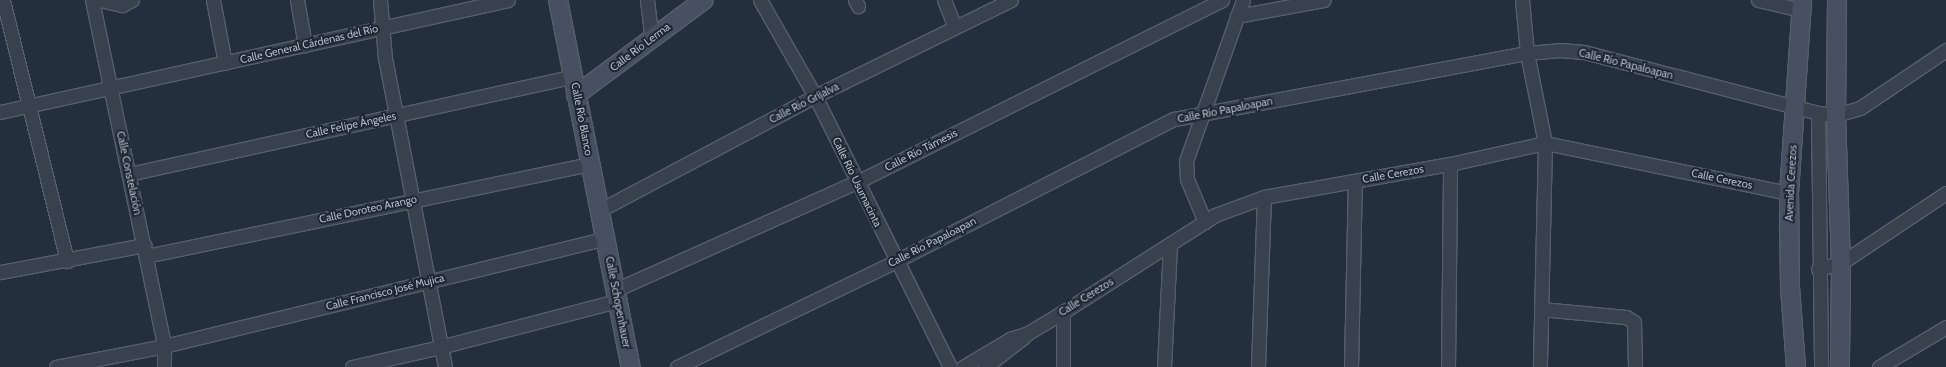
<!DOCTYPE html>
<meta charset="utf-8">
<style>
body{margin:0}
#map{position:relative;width:1946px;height:367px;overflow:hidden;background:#242f3e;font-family:Cabin,sans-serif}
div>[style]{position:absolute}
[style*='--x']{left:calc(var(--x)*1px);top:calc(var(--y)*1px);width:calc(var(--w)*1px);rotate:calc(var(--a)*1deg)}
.roads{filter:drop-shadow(1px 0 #565f6c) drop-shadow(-1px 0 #565f6c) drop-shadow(0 1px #565f6c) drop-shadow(0 -1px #565f6c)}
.street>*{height:13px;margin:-6.5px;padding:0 6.5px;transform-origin:6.5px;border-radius:6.5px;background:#38414e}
.secondary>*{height:18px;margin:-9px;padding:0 9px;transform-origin:9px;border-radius:9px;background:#465061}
span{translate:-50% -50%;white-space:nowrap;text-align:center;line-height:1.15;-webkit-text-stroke:4px #1d2633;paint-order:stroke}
.street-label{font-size:11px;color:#b4bcc9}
</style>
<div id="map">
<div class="roads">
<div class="street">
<i style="--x:3;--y:0;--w:269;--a:76.2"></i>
<i style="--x:92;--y:0;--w:353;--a:78.2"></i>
<i style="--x:164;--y:346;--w:21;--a:90"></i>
<i style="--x:100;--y:0;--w:23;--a:13"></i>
<i style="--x:122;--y:5;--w:11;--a:-27"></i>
<i style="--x:213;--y:0;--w:64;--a:79.2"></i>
<i style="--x:297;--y:0;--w:46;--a:79.9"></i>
<i style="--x:380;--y:0;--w:58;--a:85.1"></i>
<i style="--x:385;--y:58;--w:315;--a:79"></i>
<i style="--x:647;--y:0;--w:38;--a:83"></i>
<i style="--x:760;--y:0;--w:111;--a:60.2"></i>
<i style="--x:815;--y:96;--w:303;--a:63.5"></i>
<i style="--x:855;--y:0;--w:7;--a:63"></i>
<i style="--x:944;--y:0;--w:29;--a:68"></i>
<i style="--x:1522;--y:0;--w:53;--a:84.6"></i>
<i style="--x:1527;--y:53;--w:92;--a:78.7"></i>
<i style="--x:1545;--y:143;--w:224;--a:91.3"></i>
<i style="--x:1758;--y:0;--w:44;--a:13.1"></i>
<i style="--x:1237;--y:16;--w:88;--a:-10.4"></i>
<i style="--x:0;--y:112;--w:520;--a:-12.43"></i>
<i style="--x:1818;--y:113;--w:254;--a:89.3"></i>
<i style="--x:129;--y:174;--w:455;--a:-12.4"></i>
<i style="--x:600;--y:210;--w:243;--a:-27.9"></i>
<i style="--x:815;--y:96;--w:218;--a:-26.1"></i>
<i style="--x:1205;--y:222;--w:47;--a:-112.7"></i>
<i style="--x:1187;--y:179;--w:18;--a:-93"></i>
<i style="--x:1186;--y:161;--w:171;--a:-70.5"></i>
<i style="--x:146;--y:256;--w:454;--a:-11.7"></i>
<i style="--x:1818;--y:269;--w:24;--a:-15"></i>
<i style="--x:1841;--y:263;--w:126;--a:-33.7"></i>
<i style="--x:0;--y:272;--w:147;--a:-10.6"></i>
<i style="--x:615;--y:290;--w:265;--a:-24.1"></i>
<i style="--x:857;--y:182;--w:408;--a:-26.5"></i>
<i style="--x:1541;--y:309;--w:85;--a:5.4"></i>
<i style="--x:1626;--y:317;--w:9;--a:32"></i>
<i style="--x:1634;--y:322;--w:45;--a:88.7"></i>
<i style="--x:1063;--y:312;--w:55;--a:90"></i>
<i style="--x:56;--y:367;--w:110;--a:-11"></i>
<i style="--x:164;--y:346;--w:455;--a:-13.7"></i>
<i style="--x:352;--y:367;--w:90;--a:-12.8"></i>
<i style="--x:440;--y:347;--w:183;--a:-14.6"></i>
<i style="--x:677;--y:367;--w:243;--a:-25.8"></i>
<i style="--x:896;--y:261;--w:312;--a:-27.1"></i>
<i style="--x:1174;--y:119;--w:359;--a:-10.6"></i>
<i style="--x:1527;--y:53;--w:33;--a:-5"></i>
<i style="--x:1560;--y:50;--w:24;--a:5"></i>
<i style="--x:1584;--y:52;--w:242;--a:14.6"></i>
<i style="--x:1818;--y:113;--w:18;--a:6"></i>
<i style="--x:1836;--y:115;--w:25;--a:-16"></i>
<i style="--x:1860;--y:108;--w:104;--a:-34"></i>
<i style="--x:963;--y:367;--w:55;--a:-30.8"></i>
<i style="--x:1010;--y:339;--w:19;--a:-18"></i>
<i style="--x:1028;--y:333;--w:41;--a:-31"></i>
<i style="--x:1063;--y:312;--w:180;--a:-32.5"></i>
<i style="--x:1215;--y:215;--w:52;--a:-20.2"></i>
<i style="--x:1264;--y:197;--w:189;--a:-10.1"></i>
<i style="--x:1450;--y:164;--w:97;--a:-12.5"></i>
<i style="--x:1545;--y:143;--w:249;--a:11.6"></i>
<i style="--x:985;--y:367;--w:49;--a:-37.6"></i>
<i style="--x:1164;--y:367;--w:123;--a:-87.2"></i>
<i style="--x:1258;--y:367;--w:170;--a:-88"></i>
<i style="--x:1351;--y:367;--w:186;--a:-88.8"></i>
<i style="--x:1448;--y:367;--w:203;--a:-89.4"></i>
<i style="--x:1879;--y:367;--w:78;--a:-30.8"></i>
</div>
<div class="secondary">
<i style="--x:558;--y:0;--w:374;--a:78.8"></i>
<i style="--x:1837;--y:0;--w:115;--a:90.5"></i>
<i style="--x:1836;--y:115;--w:148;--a:88.1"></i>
<i style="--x:1841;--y:263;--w:104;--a:90.6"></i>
<i style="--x:576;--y:95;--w:159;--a:-36.6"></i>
<i style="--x:1796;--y:367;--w:79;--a:-94.3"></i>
<i style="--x:1790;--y:288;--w:95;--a:-90.6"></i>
<i style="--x:1789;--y:193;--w:193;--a:-86.1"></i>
</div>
</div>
<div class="street-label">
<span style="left:309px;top:44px;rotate:-13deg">Calle General Cárdenas del Río</span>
<span style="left:640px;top:47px;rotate:-37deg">Calle Río Lerma</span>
<span style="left:1626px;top:64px;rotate:14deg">Calle Río Papaloapan</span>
<span style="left:804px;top:103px;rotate:-27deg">Calle Río Grijalva</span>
<span style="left:1225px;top:110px;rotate:-11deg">Calle Río Papaloapan</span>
<span style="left:582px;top:119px;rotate:79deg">Calle Río Blanco</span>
<span style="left:351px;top:125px;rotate:-12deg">Calle Felipe Ángeles</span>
<span style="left:921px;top:150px;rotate:-27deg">Calle Río Támesis</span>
<span style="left:129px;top:173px;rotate:78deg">Calle Constelación</span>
<span style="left:1393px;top:174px;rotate:-10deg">Calle Cerezos</span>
<span style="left:1722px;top:179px;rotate:12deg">Calle Cerezos</span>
<span style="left:857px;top:182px;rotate:64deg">Calle Río Usumacinta</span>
<span style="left:1791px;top:183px;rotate:-87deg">Avenida Cerezos</span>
<span style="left:368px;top:209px;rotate:-12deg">Calle Doroteo Arango</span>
<span style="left:932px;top:242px;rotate:-27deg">Calle Río Papaloapan</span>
<span style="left:385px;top:292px;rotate:-14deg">Calle Francisco José Mujica</span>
<span style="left:1086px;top:297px;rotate:-32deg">Calle Cerezos</span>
<span style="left:618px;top:302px;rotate:79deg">Calle Schopenhauer</span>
</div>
</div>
